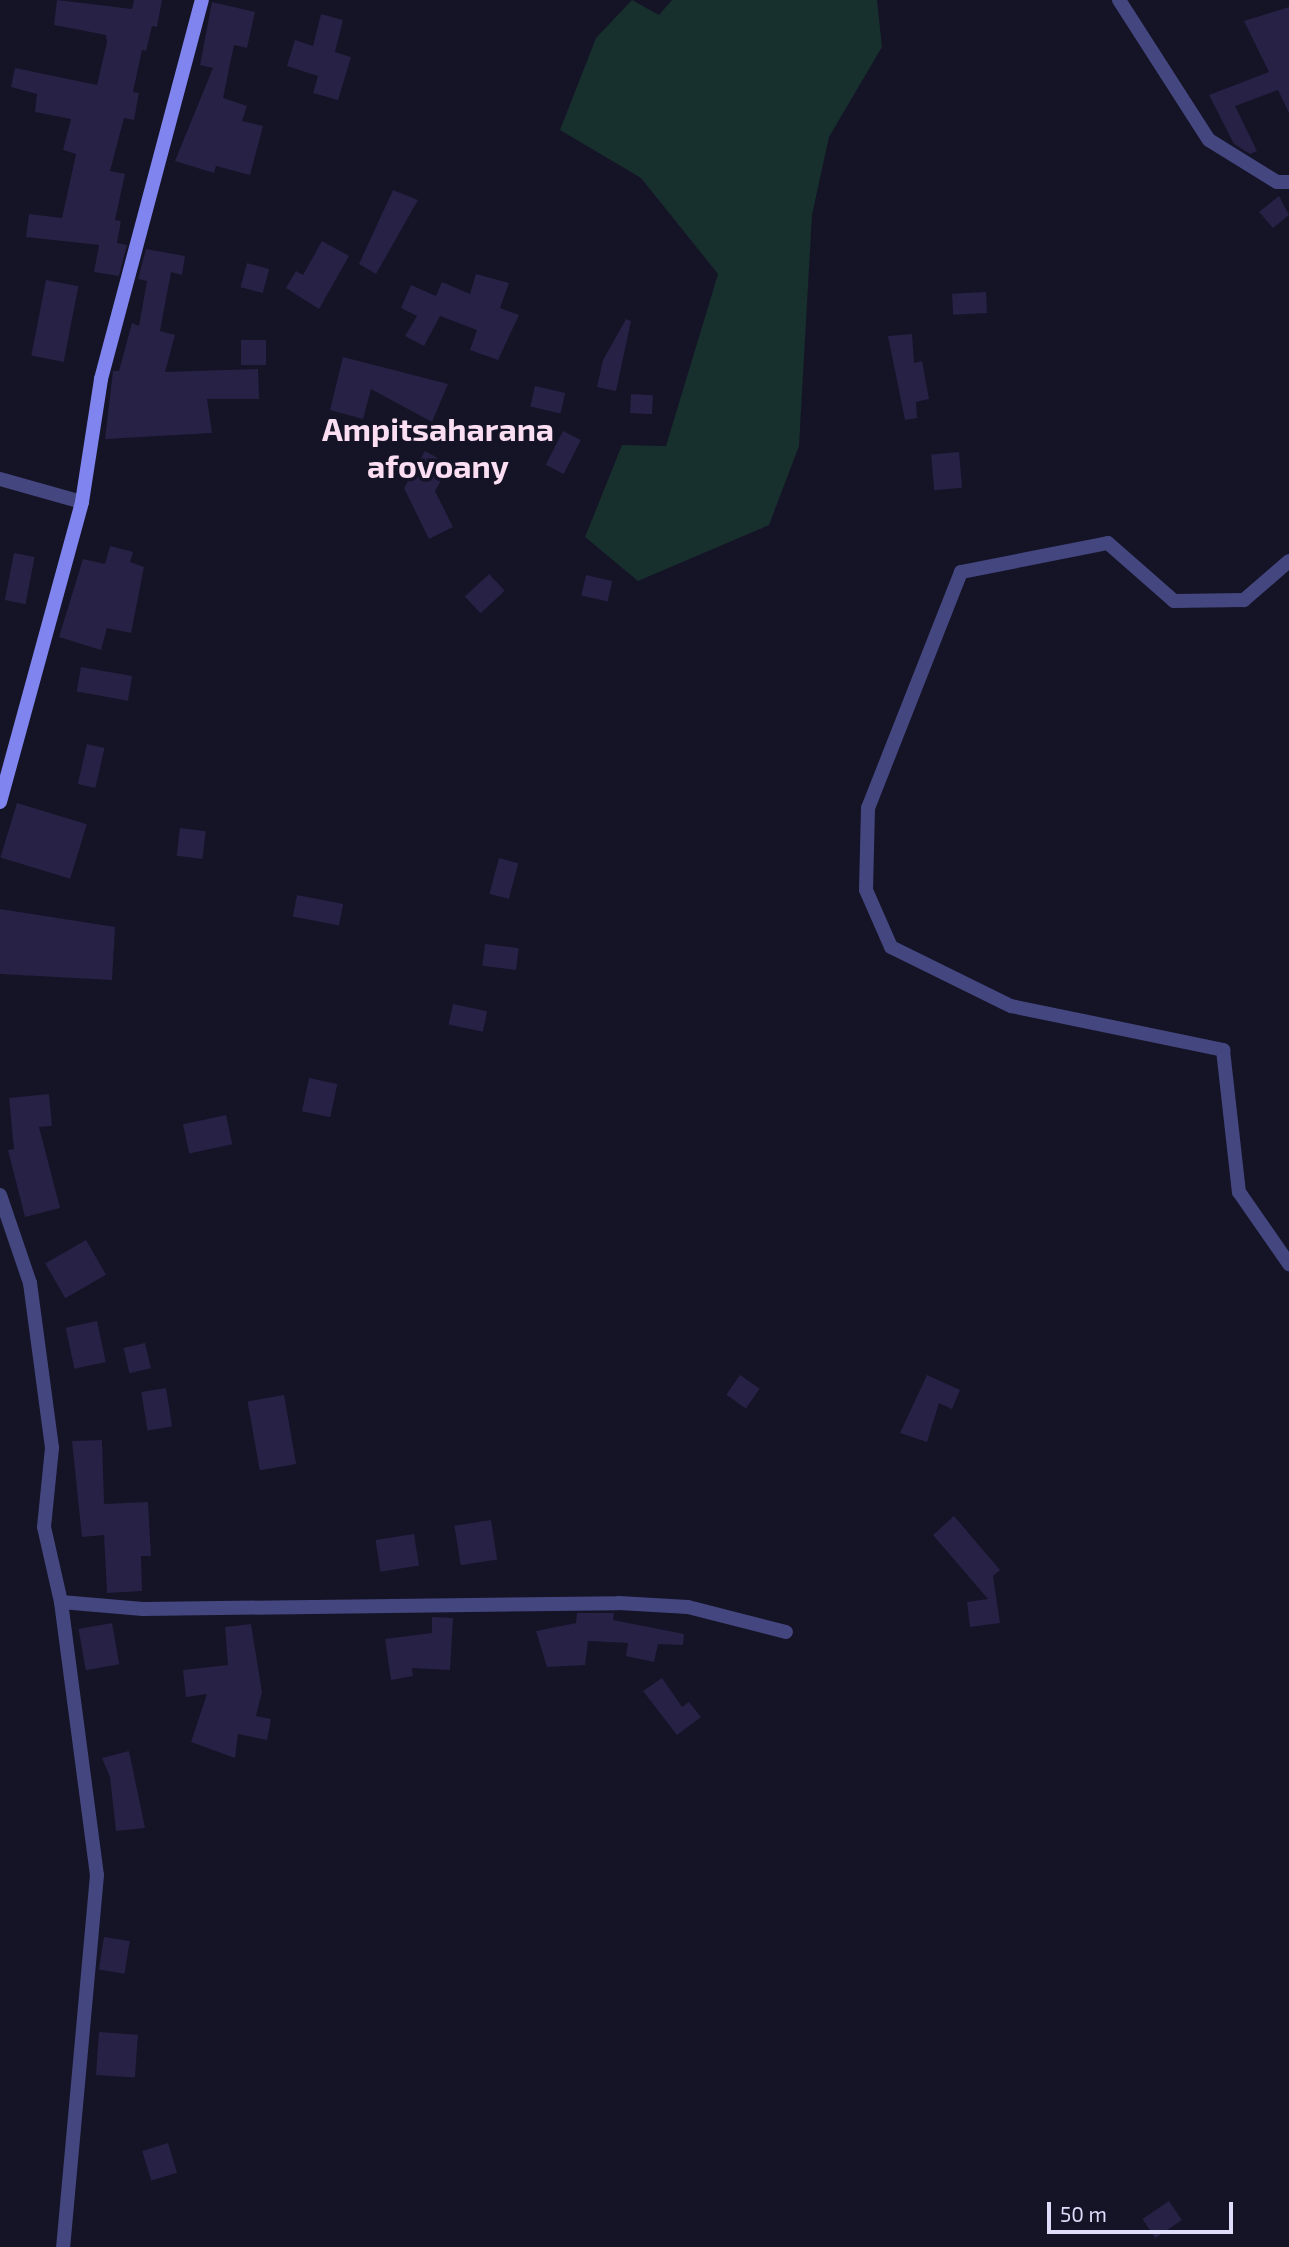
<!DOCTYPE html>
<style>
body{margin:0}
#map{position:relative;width:1289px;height:2247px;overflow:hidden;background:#151326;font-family:"Exo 2",sans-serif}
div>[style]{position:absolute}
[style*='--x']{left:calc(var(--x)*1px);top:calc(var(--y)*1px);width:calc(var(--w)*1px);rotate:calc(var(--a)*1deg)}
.green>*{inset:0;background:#172f2d}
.building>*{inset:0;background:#262145;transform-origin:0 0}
.minor>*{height:14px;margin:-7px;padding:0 7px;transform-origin:7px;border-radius:7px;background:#44467f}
.secondary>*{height:14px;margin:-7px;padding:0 7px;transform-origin:7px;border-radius:7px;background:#7f84ef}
span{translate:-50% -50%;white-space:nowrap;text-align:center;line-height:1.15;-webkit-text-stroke:7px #151326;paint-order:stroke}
.district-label{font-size:32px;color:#fbdef2;font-weight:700}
.scale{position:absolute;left:1047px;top:2202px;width:186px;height:32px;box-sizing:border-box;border:4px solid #dedcfb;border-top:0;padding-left:9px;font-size:21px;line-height:24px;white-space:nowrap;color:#dedcfb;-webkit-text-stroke:5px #151326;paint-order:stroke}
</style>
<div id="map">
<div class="green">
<i style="clip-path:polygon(632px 0,659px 15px,672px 0,877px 0,882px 47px,829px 137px,812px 215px,799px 446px,769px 525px,638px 581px,585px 537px,622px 445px,666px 446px,718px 274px,641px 178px,560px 130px,596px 38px)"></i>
</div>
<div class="building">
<i style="clip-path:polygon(57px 0,132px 9px,134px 0,162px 0,157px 27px,152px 26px,146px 51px,142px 50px,133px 92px,139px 93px,134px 120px,124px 118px,110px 171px,125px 174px,115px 220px,121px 221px,117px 243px,127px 245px,119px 276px,94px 272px,99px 245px,26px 237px,29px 214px,62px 218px,76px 154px,63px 150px,71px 119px,35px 112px,37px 94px,11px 87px,15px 68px,97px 85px,107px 42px,106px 35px,54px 25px)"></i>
<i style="clip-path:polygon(212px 2px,255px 12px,247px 48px,234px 45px,223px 98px,247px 106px,242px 121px,263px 126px,250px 175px,216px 166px,214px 173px,175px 161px,213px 68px,200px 65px)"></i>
<i style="clip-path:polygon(1289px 7px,1289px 113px,1278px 90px,1235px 106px,1257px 151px,1250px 154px,1234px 144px,1209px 95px,1269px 72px,1244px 21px)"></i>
<i style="clip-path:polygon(321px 14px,343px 20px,335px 52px,351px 57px,338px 100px,313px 93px,318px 76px,287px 66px,295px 40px,313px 46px)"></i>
<i style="clip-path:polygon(393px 190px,418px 200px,376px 274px,359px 264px)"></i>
<i style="clip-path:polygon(1279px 196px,1289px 215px,1273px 228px,1259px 212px)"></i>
<i style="clip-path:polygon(322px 241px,349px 256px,319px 309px,286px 288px,296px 271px,303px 275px)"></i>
<i style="clip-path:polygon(146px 249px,185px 256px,182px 275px,171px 272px,160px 331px,175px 335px,165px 372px,258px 369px,259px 399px,207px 399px,212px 433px,105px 439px,113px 371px,119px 371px,132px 323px,139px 326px,147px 281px,138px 279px)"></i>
<i style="left:247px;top:263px;width:23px;height:25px;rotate:15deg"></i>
<i style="clip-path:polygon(476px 274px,509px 283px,500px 308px,519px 315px,498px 360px,470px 350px,477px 330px,440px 316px,424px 346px,405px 336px,417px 316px,401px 308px,411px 285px,436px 296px,442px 282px,470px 294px)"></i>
<i style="left:46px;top:280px;width:33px;height:77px;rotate:11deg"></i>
<i style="left:986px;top:292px;width:21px;height:34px;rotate:87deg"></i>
<i style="clip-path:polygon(626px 319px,631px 321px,616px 391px,597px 387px,603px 360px)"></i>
<i style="clip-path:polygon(912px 334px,914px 363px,922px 361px,929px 399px,916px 402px,917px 418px,905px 420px,888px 336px)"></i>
<i style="left:241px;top:340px;width:25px;height:25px"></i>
<i style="clip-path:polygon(343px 357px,448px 384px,432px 422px,371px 389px,363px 419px,330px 410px)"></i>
<i style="left:535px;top:386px;width:31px;height:21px;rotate:13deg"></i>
<i style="left:631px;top:394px;width:22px;height:19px;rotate:3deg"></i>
<i style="left:563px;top:431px;width:20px;height:38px;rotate:27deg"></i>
<i style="clip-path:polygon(425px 451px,450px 465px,435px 491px,453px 527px,429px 539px,404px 488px)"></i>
<i style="left:959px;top:452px;width:36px;height:28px;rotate:85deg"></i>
<i style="clip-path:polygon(110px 546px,133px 552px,130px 562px,144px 567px,131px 633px,107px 628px,101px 650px,59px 637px,83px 559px,105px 564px)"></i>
<i style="left:14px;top:553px;width:21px;height:48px;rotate:11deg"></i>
<i style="left:489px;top:574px;width:23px;height:33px;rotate:47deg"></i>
<i style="left:586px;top:575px;width:27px;height:21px;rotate:13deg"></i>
<i style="left:81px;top:667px;width:52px;height:25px;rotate:10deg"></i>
<i style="left:87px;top:744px;width:18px;height:41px;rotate:13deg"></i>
<i style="left:17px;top:803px;width:73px;height:57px;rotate:17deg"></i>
<i style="left:180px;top:828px;width:26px;height:28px;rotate:7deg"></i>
<i style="left:499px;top:858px;width:20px;height:37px;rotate:15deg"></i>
<i style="left:297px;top:895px;width:47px;height:22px;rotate:11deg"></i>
<i style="clip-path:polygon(0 909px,115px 927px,112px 980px,0 974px)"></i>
<i style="left:485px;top:944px;width:34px;height:22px;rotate:7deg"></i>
<i style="left:453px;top:1004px;width:35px;height:21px;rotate:12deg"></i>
<i style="left:309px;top:1078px;width:29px;height:34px;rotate:12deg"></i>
<i style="clip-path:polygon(49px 1094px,52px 1126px,39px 1127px,60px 1208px,25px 1217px,8px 1150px,14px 1149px,9px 1098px)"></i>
<i style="left:226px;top:1115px;width:30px;height:44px;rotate:78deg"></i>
<i style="left:86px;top:1240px;width:40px;height:47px;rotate:60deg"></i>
<i style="left:97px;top:1321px;width:42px;height:32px;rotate:78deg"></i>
<i style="left:145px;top:1343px;width:26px;height:22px;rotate:77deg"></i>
<i style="left:740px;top:1375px;width:24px;height:24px;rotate:35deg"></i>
<i style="clip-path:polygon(927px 1375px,960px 1390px,952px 1409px,939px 1403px,927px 1442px,900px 1433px)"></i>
<i style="left:166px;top:1388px;width:39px;height:25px;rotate:81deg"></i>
<i style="left:284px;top:1395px;width:70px;height:37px;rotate:80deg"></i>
<i style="clip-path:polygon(102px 1440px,104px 1504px,148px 1502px,151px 1556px,141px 1556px,142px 1591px,107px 1593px,104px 1535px,82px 1537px,72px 1441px)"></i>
<i style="clip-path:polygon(954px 1516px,1000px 1570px,993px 1576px,1000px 1623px,970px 1627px,967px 1602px,988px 1599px,933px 1535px)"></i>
<i style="left:491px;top:1520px;width:40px;height:37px;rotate:81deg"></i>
<i style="left:414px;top:1534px;width:32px;height:39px;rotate:81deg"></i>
<i style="clip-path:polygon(577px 1613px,614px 1613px,613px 1620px,684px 1634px,683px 1645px,658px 1644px,654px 1662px,626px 1656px,628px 1643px,588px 1641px,585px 1665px,547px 1667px,536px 1631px,576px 1623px)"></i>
<i style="clip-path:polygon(432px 1617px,453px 1618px,450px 1670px,412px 1668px,413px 1676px,391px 1680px,385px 1639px,432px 1633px)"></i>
<i style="left:112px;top:1623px;width:42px;height:34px;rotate:80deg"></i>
<i style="clip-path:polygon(251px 1624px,262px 1692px,256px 1716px,271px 1719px,267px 1740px,238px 1734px,235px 1758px,191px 1742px,207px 1694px,186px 1697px,183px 1670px,228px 1665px,225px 1627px)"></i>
<i style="clip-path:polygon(662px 1678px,682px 1707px,689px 1702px,701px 1717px,677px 1735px,643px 1691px)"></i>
<i style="clip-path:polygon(129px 1751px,145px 1828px,116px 1831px,110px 1777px,102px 1758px)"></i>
<i style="left:104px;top:1937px;width:26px;height:33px;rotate:9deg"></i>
<i style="left:99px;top:2032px;width:39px;height:43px;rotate:4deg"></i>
<i style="left:168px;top:2143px;width:31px;height:27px;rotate:73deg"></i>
<i style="left:1169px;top:2201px;width:23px;height:32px;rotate:56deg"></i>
</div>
<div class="minor">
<i style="--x:1119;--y:0;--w:166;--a:57.3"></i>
<i style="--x:1209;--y:140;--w:80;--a:31.7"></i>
<i style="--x:1277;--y:182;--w:12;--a:0"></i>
<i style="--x:0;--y:479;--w:85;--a:15.7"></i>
<i style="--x:1289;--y:561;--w:60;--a:139.1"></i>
<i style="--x:1244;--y:600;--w:70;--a:179.2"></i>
<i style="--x:1174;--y:601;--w:88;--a:-138.7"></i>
<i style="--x:1108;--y:543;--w:150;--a:168.8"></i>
<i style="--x:961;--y:572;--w:254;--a:111.5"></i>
<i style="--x:868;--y:808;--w:82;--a:91.4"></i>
<i style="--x:866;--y:890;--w:62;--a:66.3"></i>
<i style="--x:891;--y:947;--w:134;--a:26.2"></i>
<i style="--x:1011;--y:1006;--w:217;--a:11.7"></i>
<i style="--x:1223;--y:1050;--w:143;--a:83.6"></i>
<i style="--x:1239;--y:1192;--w:88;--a:55.2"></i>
<i style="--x:0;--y:1195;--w:93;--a:71.2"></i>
<i style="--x:30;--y:1283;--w:166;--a:82.4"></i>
<i style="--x:52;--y:1448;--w:79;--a:95.8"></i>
<i style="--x:44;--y:1527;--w:77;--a:77.2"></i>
<i style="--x:61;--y:1602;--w:275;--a:82.5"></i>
<i style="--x:97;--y:1875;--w:374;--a:95.2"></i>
<i style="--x:61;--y:1602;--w:82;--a:4.9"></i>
<i style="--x:143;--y:1609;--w:476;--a:-0.7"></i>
<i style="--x:619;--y:1603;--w:69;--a:3.3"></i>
<i style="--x:688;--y:1607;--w:101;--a:14.3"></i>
</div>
<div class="secondary">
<i style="--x:0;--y:802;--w:311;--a:-74.7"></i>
<i style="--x:82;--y:502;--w:124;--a:-81.2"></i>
<i style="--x:101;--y:379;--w:392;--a:-75.1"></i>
</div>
<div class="district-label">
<span style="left:438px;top:447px">Ampitsaharana<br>afovoany</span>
</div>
<div class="scale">50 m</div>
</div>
